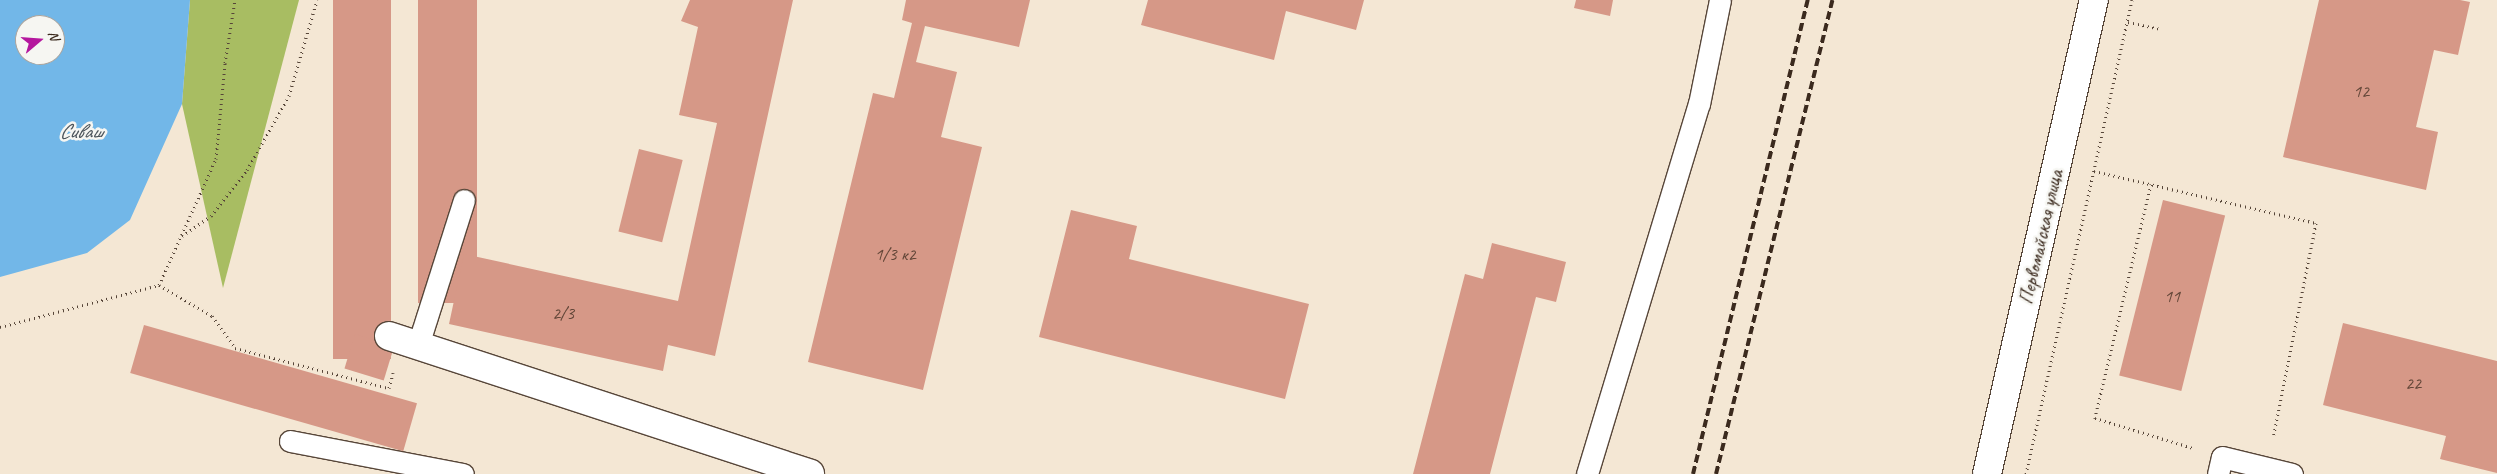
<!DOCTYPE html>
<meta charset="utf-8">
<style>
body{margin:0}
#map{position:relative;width:2497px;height:474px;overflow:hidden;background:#f4e7d4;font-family:Caveat,sans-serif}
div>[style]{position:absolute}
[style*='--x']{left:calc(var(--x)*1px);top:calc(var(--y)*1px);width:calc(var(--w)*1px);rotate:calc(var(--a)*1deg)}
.green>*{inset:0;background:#a8bd62}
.water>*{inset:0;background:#72b7e8}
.building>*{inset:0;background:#d69887;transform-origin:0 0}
.path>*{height:3px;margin-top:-1.5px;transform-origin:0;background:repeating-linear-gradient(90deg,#574639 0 1px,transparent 0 5px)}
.roads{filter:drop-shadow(1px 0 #574639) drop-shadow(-1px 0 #574639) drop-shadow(0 1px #574639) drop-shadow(0 -1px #574639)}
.service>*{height:21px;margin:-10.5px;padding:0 10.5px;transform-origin:10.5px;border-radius:10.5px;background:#fff}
.minor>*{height:28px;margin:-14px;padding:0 14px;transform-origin:14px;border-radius:14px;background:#fff}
.tertiary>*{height:28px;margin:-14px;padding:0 14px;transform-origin:14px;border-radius:14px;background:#fff}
.rail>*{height:4px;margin-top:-2px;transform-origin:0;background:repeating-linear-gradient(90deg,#3b2a1e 0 8px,transparent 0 12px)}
span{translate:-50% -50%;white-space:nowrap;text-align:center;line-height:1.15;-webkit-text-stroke:5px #f6f6f2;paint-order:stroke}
.number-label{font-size:18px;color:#624638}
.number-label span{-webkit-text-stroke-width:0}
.street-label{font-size:20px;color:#3b2a1e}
.water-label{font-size:21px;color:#4c545b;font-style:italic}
.north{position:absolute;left:15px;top:15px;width:50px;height:50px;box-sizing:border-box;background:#f6f6f2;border:1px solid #aba49d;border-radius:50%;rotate:72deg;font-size:14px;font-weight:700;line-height:20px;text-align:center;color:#3b2a1e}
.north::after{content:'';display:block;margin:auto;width:18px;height:22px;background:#b5179e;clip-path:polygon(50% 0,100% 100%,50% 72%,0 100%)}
</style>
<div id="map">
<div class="green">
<i style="clip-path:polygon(190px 0,299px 0,223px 288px,182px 104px)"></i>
</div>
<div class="water">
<i style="clip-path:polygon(evenodd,0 0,190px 0,182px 104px,130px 220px,87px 253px,0 277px,0 0,25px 25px,55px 25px,55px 55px,25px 55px,25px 25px)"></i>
</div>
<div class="building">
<i style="left:333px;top:0;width:58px;height:359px"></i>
<i style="left:418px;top:0;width:59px;height:303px"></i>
<i style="clip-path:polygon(690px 0,793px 0,715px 356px,668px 345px,663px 371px,449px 324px,464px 254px,678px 301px,717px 123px,679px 115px,698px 27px,681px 21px)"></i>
<i style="clip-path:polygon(906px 0,1030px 0,1019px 47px,925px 26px,916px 62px,957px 72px,941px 137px,982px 147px,923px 390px,808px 362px,873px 93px,894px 98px,912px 23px,902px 20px)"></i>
<i style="clip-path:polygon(1148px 0,1364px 0,1356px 30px,1286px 11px,1274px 60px,1141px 25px)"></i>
<i style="clip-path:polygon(1576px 0,1613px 0,1610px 16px,1574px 8px)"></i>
<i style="clip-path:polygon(2319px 0,2460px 0,2470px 2px,2458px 55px,2434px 50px,2416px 127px,2438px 132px,2426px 190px,2283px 157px)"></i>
<i style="left:639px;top:149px;width:45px;height:85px;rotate:14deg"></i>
<i style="left:2163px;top:200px;width:64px;height:181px;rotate:14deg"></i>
<i style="clip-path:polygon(1071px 210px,1137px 226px,1129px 259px,1309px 304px,1285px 399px,1039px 337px)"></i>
<i style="clip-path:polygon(1492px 243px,1566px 262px,1556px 302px,1536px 297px,1490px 474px,1413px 474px,1465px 274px,1483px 279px)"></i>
<i style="clip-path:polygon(2343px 323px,2497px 361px,2497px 473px,2440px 459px,2446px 436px,2323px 405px)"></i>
<i style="left:144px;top:325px;width:284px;height:50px;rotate:16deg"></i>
<i style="left:355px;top:334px;width:41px;height:36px;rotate:17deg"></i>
</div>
<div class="path">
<i style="--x:2128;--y:22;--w:33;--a:12"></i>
<i style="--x:2094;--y:171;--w:228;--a:13.2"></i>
<i style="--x:2316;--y:223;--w:219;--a:101.3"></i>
<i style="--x:2151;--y:184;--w:241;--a:103.5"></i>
<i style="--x:2095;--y:418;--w:102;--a:17"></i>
<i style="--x:182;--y:236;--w:35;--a:-35"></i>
<i style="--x:211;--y:216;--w:58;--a:-52"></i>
<i style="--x:247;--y:170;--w:85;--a:-60.4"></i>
<i style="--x:289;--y:96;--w:100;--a:-73.7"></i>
<i style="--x:159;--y:285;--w:61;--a:30.3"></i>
<i style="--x:212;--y:316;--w:39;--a:54"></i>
<i style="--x:235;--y:348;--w:159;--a:14.6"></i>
<i style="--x:389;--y:388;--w:16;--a:-75"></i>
<i style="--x:0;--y:327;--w:164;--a:-14.8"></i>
<i style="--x:159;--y:285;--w:138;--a:-65.7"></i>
<i style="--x:216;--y:159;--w:96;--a:-84.6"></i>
<i style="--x:225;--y:63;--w:64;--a:-81"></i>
<i style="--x:2026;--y:474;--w:486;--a:-77.4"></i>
</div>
<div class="roads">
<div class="service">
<i style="--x:418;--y:345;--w:152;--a:-72.4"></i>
<i style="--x:290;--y:441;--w:176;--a:10.8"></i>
<i style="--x:1587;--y:474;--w:387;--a:-73.2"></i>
<i style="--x:1699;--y:104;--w:106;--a:-78.6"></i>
<i style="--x:2218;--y:474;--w:17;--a:-77"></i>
<i style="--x:2222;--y:457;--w:72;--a:13.7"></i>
</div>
<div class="minor">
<i style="--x:389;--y:336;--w:443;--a:18.1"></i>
</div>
<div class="tertiary">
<i style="--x:1987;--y:474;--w:486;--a:-77.3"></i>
</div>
</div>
<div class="rail">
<i style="--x:1693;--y:474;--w:488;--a:-76.4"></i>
<i style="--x:1716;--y:474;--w:488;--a:-76.2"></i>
</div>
<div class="number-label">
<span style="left:2361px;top:91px">12</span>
<span style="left:895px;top:254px">1/3 к2</span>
<span style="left:2172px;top:296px">11</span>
<span style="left:563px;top:313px">2/3</span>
<span style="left:2413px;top:383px">22</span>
</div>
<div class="street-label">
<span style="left:2041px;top:237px;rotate:-77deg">Первомайская улица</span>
</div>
<div class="water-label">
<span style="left:81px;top:131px">Сиваш</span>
</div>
<div class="north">N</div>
</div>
